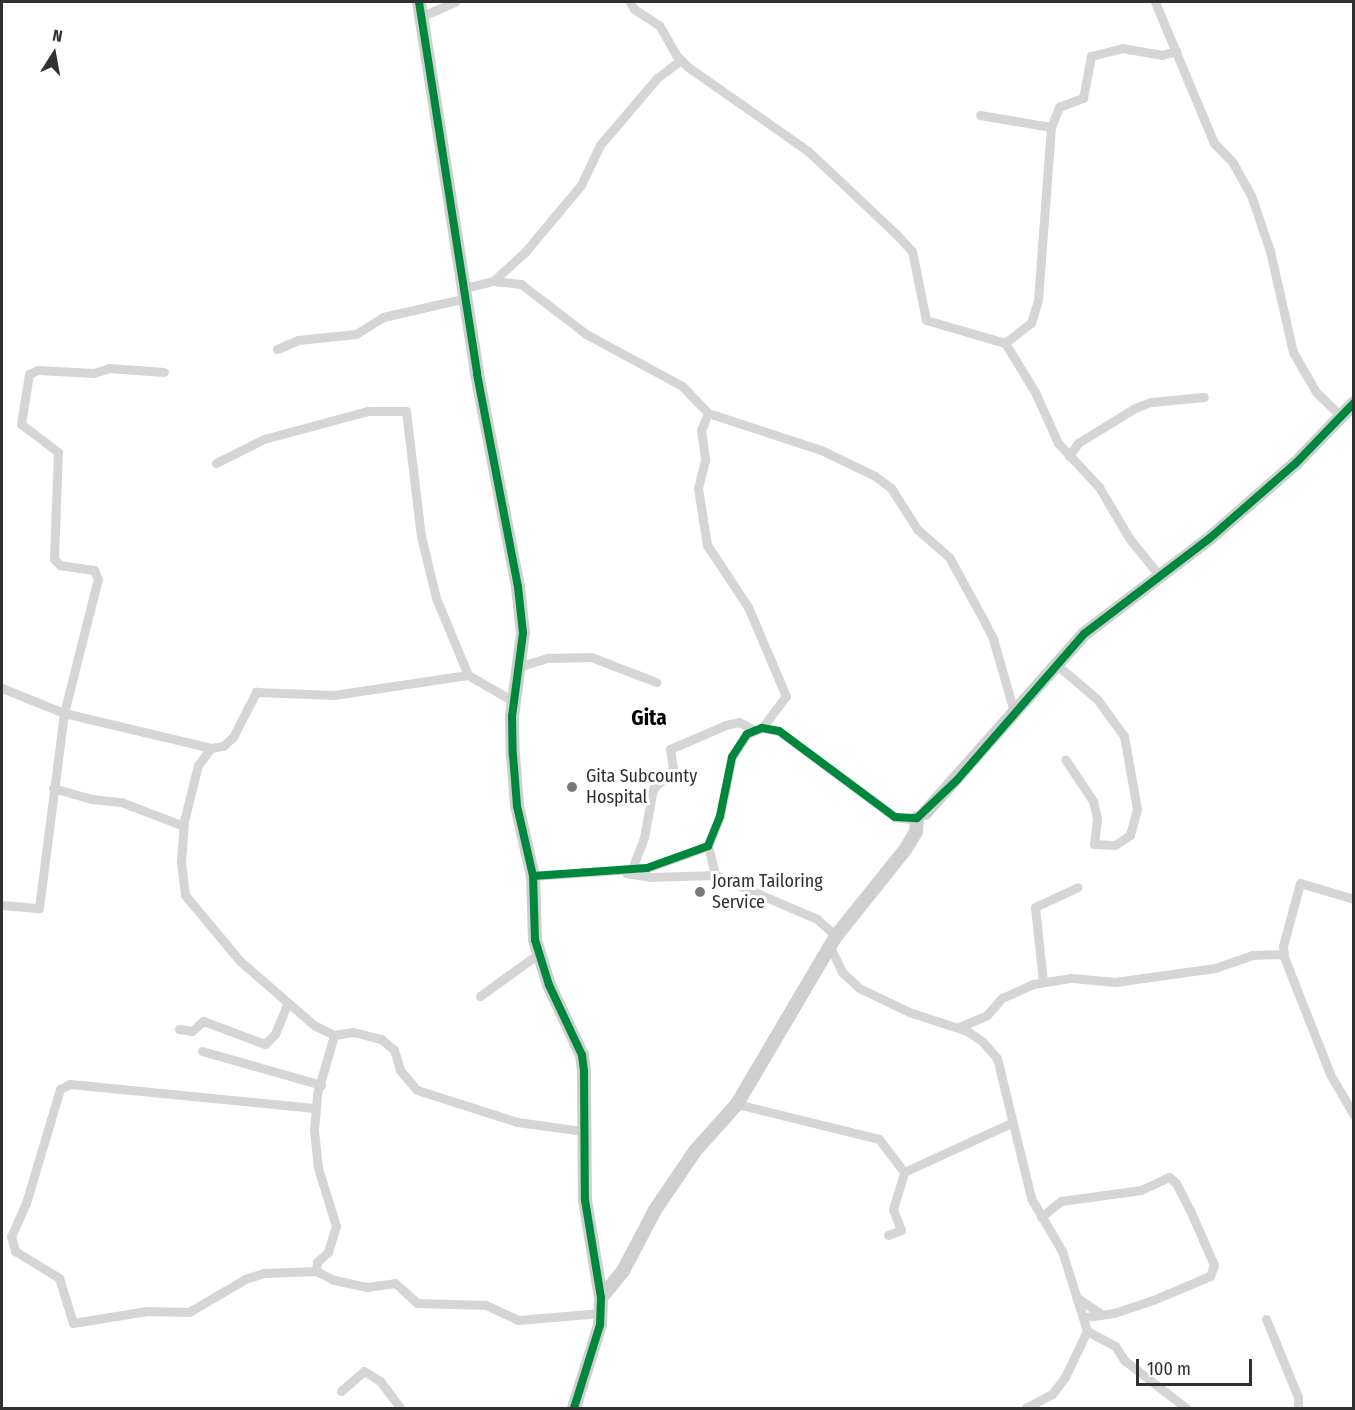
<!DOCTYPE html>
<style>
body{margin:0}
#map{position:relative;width:1355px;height:1410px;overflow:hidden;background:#fff;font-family:"Fira Sans Condensed",sans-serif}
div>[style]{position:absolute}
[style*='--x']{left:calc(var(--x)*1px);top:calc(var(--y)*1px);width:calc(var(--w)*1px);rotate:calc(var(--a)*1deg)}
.street>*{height:9px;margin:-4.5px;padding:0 4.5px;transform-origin:4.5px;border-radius:4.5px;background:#d5d5d5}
.secondary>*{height:14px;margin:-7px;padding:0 7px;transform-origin:7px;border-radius:7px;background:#cfcfcf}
.cycleway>*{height:8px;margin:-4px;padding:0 4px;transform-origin:4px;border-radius:4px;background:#00873e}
.dots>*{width:16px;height:16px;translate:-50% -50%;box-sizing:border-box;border:3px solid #fff;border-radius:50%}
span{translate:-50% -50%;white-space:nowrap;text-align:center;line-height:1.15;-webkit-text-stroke:6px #fff;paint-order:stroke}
.poi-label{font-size:18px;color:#313131}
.left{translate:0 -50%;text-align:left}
.quarter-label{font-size:21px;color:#000;font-weight:700}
.frame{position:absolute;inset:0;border:3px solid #313131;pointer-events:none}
.north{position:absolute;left:24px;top:24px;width:60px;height:60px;-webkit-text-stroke:4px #fff;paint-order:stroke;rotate:11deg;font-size:16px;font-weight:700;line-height:24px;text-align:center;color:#313131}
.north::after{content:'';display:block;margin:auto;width:21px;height:27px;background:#313131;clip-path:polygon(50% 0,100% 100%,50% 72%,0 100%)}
.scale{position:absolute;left:1136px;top:1359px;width:116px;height:27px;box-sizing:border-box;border:3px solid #313131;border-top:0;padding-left:8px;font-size:18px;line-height:21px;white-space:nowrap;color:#313131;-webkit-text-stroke:4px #fff;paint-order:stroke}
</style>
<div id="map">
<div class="street">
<i style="--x:630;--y:2;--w:8;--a:60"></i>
<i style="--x:634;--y:9;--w:30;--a:33"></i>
<i style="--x:659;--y:25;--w:34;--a:60"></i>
<i style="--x:676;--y:55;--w:17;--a:45"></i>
<i style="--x:688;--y:67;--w:146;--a:35"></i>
<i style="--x:808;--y:151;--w:121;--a:43.3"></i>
<i style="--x:896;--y:234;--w:23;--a:47"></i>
<i style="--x:912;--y:251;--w:70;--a:78.5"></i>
<i style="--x:926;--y:320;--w:82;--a:16.2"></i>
<i style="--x:1005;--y:343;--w:57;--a:58.5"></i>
<i style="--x:1035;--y:392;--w:56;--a:65.7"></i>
<i style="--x:1058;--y:443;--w:60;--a:47"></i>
<i style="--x:1099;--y:487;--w:59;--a:59.5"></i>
<i style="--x:1129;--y:538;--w:48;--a:51"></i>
<i style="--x:1155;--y:2;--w:153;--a:67.3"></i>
<i style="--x:1214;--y:143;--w:28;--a:46"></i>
<i style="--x:1233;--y:163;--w:37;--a:61"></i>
<i style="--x:1251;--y:195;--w:59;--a:71.3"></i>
<i style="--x:1270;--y:251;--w:104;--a:77.2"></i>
<i style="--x:1293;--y:352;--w:46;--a:60.1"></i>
<i style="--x:1316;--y:392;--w:32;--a:44"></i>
<i style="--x:422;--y:16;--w:36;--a:-23"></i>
<i style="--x:980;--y:115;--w:72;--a:9.6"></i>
<i style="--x:1051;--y:127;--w:22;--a:-68"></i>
<i style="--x:1059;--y:107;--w:26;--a:-21"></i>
<i style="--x:1083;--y:98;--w:43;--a:-79.2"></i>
<i style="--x:1091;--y:56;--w:32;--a:-14"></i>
<i style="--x:1122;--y:48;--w:41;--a:9.9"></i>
<i style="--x:1162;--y:55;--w:15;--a:-16"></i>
<i style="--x:493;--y:281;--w:43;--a:-42.2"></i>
<i style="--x:525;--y:252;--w:87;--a:-50.1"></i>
<i style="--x:581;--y:185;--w:44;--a:-64.6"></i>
<i style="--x:600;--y:145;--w:88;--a:-49.6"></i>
<i style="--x:657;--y:78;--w:30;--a:-37"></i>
<i style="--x:465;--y:288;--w:29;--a:-14"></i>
<i style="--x:493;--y:281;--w:28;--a:6"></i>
<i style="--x:521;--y:284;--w:82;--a:37.6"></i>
<i style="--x:586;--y:334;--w:109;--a:28.4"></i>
<i style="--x:682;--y:386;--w:37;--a:46"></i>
<i style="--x:708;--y:413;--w:119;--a:18.1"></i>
<i style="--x:821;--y:450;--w:60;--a:25.7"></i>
<i style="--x:875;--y:476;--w:20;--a:37"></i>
<i style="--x:891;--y:488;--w:49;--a:57.6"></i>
<i style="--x:917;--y:529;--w:43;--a:41.2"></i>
<i style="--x:949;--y:557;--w:68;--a:61.2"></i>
<i style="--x:982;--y:617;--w:25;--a:63"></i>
<i style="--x:993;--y:639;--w:79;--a:73.9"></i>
<i style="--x:1005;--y:343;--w:33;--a:-38"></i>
<i style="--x:1031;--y:323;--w:24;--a:-73"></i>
<i style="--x:1038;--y:300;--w:173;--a:-85.7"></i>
<i style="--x:277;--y:349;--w:23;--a:-23"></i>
<i style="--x:298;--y:340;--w:58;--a:-5.9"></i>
<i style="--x:356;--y:334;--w:32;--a:-32"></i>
<i style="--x:383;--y:317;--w:85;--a:-12.9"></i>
<i style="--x:708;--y:413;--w:18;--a:112"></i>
<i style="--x:701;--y:430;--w:30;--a:82"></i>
<i style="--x:705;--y:460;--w:29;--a:104"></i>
<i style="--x:698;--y:488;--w:58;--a:81"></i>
<i style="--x:707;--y:545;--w:74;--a:56.5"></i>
<i style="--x:748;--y:607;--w:97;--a:66.9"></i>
<i style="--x:786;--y:696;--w:40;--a:127"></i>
<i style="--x:1069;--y:456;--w:16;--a:-55"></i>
<i style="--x:1078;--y:443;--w:67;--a:-31.6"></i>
<i style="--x:1135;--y:408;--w:17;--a:-21"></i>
<i style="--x:1151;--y:402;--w:53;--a:-5.4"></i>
<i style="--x:216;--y:463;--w:54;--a:-26.6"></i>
<i style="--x:264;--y:439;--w:108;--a:-15.1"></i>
<i style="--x:368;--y:411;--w:38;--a:0"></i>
<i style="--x:406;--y:411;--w:126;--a:83.2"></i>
<i style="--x:421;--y:536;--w:64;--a:76.4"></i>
<i style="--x:436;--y:598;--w:83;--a:67.4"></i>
<i style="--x:1057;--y:665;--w:52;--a:40.4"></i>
<i style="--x:1097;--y:699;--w:46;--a:53.9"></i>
<i style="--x:1124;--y:736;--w:74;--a:79.9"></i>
<i style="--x:1137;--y:809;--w:27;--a:105"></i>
<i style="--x:1130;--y:835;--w:18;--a:146"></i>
<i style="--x:1115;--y:845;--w:21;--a:-177"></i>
<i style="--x:1094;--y:844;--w:26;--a:-83"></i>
<i style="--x:1097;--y:818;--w:17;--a:-103"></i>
<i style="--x:1093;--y:801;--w:50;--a:-123.7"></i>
<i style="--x:521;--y:666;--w:28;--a:-17"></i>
<i style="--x:548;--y:658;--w:43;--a:-1.3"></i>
<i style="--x:591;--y:657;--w:70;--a:21"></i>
<i style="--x:2;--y:688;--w:67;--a:22"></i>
<i style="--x:64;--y:713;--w:151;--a:13.4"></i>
<i style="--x:211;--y:748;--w:12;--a:-9"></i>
<i style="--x:223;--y:746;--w:13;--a:-42"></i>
<i style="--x:233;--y:737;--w:51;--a:-62.9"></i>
<i style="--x:256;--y:692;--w:78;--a:2.2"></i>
<i style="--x:334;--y:695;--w:135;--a:-8.5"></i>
<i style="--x:468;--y:675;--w:52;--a:30"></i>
<i style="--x:211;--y:748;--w:21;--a:127"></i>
<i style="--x:198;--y:765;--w:58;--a:104"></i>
<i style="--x:184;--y:821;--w:41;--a:94.2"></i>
<i style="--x:181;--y:862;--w:33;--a:83"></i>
<i style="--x:185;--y:895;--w:86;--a:50.2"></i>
<i style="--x:240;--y:961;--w:98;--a:40.9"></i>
<i style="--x:314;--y:1025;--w:22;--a:27"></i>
<i style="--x:334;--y:1035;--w:19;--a:-9"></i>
<i style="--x:353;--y:1032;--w:29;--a:14"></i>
<i style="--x:381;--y:1039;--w:17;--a:40"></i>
<i style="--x:394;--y:1050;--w:21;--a:73"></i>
<i style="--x:400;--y:1070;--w:26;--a:50"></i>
<i style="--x:417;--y:1090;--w:105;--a:17.7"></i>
<i style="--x:517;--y:1122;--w:67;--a:7.8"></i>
<i style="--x:53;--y:788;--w:40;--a:16"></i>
<i style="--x:91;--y:799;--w:30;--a:6"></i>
<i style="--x:121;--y:802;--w:67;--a:20.9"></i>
<i style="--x:708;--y:846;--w:30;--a:76"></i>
<i style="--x:632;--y:869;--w:34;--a:-69"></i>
<i style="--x:644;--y:837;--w:49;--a:-79.4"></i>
<i style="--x:653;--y:789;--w:29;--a:-46"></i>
<i style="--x:673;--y:768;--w:19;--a:-99"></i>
<i style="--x:670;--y:749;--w:61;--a:-23.2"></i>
<i style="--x:726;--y:725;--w:13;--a:-13"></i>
<i style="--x:739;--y:722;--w:17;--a:28"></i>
<i style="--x:626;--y:873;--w:24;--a:9"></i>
<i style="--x:650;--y:877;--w:65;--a:-1.8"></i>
<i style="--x:715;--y:875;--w:111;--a:23.3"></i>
<i style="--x:817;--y:919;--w:25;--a:42"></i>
<i style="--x:533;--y:876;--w:114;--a:-4"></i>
<i style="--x:647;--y:868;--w:65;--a:-19.8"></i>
<i style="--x:708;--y:846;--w:32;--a:-68"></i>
<i style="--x:720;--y:816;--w:60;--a:-78.5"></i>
<i style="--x:732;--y:757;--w:27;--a:-57"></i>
<i style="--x:747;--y:734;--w:16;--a:-22"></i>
<i style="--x:762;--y:728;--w:17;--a:10"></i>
<i style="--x:779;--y:731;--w:144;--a:36.6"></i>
<i style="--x:895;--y:817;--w:15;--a:8"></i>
<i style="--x:910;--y:819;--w:11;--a:-15"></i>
<i style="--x:1354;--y:899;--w:56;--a:-163.5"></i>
<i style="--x:1300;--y:883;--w:65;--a:105.1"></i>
<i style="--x:1283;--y:946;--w:11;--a:85"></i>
<i style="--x:1284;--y:957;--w:126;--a:68.5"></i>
<i style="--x:1330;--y:1074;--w:48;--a:59.7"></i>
<i style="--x:2;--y:905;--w:37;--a:5"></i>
<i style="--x:39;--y:908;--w:197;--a:-82.7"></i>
<i style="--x:64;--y:713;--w:138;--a:-75.8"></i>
<i style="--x:98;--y:579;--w:10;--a:-114"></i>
<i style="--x:94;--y:570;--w:34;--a:-172"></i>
<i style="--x:60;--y:565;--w:8;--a:-135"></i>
<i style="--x:54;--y:559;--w:107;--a:-87.9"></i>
<i style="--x:58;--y:452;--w:46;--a:-142.9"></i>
<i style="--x:21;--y:424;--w:51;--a:-80.9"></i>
<i style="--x:29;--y:374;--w:10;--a:-24"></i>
<i style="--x:38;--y:370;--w:56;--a:3.1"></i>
<i style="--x:94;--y:373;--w:16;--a:-18"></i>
<i style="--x:109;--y:368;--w:55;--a:4.2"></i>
<i style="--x:830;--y:947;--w:28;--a:64"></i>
<i style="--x:842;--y:972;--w:23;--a:43"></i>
<i style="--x:859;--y:988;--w:55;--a:25.6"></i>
<i style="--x:909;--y:1012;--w:61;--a:18.1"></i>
<i style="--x:967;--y:1031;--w:18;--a:34"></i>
<i style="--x:982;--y:1041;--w:23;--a:49"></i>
<i style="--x:997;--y:1058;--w:144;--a:76.3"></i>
<i style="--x:1031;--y:1198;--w:61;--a:59.7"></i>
<i style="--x:1062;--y:1251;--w:84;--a:72.6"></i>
<i style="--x:1087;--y:1331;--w:51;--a:115.6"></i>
<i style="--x:1065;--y:1377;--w:21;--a:127"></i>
<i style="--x:1052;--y:1394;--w:30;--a:152"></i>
<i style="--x:1043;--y:982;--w:75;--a:-96.1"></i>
<i style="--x:1035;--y:907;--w:47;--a:-24.9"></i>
<i style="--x:480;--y:996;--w:72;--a:-35.9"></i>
<i style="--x:959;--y:1027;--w:30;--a:-23"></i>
<i style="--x:987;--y:1015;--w:23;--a:-49"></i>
<i style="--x:1002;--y:998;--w:34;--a:-24"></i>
<i style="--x:1033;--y:984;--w:39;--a:-9"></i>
<i style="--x:1072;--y:978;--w:43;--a:5.3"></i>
<i style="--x:1115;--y:982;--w:101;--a:-8"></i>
<i style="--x:1215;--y:968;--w:39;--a:-19"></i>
<i style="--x:1252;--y:955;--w:32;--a:-2"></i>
<i style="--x:179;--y:1029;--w:13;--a:9"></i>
<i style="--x:192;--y:1031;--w:15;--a:-42"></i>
<i style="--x:203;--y:1021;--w:66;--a:20.4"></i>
<i style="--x:265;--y:1044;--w:14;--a:-45"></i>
<i style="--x:275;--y:1034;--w:32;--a:-68"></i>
<i style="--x:202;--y:1051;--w:124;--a:15.9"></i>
<i style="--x:737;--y:1104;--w:146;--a:13.8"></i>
<i style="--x:879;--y:1139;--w:41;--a:52.9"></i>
<i style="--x:314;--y:1108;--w:245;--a:-174.4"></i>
<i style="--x:70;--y:1084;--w:11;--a:153"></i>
<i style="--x:60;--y:1089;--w:119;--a:106.6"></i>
<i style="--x:26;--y:1203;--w:36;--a:114"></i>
<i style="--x:11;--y:1236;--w:16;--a:75"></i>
<i style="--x:15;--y:1251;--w:52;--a:31.5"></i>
<i style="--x:59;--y:1278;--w:47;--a:72.7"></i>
<i style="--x:73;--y:1323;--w:75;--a:-9.2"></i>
<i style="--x:147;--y:1311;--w:42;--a:1.4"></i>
<i style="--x:189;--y:1312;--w:65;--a:-30.5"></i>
<i style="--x:245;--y:1279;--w:20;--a:-18"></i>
<i style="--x:264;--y:1273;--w:52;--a:-2.2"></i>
<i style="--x:316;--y:1271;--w:20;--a:27"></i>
<i style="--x:334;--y:1280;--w:34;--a:12"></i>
<i style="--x:367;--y:1287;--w:28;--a:-8"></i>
<i style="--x:395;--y:1283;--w:30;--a:42"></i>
<i style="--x:417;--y:1303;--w:69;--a:1.7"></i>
<i style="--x:486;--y:1305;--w:35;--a:25"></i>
<i style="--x:518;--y:1320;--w:83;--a:-4.8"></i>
<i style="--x:1041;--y:1217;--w:26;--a:-39"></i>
<i style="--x:1061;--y:1201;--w:81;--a:-7.8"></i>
<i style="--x:1141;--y:1190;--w:31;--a:-25"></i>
<i style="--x:1169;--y:1177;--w:9;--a:41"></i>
<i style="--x:1176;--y:1183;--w:30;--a:63"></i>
<i style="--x:1190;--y:1210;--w:60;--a:66.4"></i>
<i style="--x:1214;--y:1265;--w:12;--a:110"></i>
<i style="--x:1210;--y:1276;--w:62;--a:157.2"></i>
<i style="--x:1153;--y:1300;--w:41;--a:161.6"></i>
<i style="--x:1114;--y:1313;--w:30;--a:172"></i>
<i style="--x:888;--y:1235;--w:14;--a:-21"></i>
<i style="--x:901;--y:1230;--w:22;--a:-111"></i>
<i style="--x:893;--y:1209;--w:39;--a:-73"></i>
<i style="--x:904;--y:1172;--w:118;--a:-24.6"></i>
<i style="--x:316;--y:1271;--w:9;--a:-84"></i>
<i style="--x:317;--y:1262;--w:15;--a:-42"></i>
<i style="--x:328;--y:1252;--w:27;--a:-73"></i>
<i style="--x:336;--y:1226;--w:61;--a:-107.2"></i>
<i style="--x:318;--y:1168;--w:38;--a:-96"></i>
<i style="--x:314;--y:1130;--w:36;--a:-85"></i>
<i style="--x:317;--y:1094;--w:61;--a:-73.9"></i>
<i style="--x:1076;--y:1297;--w:27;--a:34"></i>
<i style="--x:1266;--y:1319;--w:84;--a:67.7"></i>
<i style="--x:1298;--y:1397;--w:11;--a:90"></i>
<i style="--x:1087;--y:1331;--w:32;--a:28"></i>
<i style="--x:1115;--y:1346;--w:17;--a:57"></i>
<i style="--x:1124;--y:1360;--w:78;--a:37.7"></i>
<i style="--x:341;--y:1391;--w:30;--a:-41"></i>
<i style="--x:364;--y:1371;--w:19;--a:32"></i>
<i style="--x:380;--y:1381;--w:34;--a:53"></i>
</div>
<div class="secondary">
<i style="--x:419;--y:2;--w:376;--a:81.1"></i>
<i style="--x:477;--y:374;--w:217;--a:79.1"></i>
<i style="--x:518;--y:587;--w:46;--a:83.8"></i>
<i style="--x:523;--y:633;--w:84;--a:97.5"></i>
<i style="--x:512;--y:716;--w:39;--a:89"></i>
<i style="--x:513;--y:755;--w:51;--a:85.5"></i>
<i style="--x:517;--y:806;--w:72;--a:77.1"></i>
<i style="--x:533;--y:876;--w:64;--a:88.2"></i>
<i style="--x:535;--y:940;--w:47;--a:72.7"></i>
<i style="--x:549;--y:985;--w:77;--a:64.8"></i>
<i style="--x:582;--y:1055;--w:16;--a:83"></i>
<i style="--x:584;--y:1071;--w:129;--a:89.6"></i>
<i style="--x:585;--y:1200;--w:99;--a:80.7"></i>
<i style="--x:601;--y:1298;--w:27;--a:92"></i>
<i style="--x:600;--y:1325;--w:87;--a:107.4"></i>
<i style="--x:925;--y:813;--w:239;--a:-48.4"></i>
<i style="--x:1084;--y:634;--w:158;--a:-37.3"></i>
<i style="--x:1210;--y:538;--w:114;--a:-41.1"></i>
<i style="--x:1296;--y:463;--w:83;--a:-46"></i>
<i style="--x:601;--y:1298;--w:35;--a:-51"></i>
<i style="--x:623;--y:1271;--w:69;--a:-62.3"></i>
<i style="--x:655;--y:1210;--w:71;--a:-55.9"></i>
<i style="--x:695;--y:1151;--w:63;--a:-48.2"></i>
<i style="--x:737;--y:1104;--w:195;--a:-59.5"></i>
<i style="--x:836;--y:936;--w:110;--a:-51.3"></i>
<i style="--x:905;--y:850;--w:21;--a:-59"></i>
<i style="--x:916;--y:832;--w:14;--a:-86"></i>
</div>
<div class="cycleway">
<i style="--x:419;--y:2;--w:376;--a:81.1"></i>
<i style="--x:477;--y:374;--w:217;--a:79.1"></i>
<i style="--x:518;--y:587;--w:46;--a:83.8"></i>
<i style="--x:523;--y:633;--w:84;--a:97.5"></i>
<i style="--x:512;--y:716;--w:39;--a:89"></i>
<i style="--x:513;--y:755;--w:51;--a:85.5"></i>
<i style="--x:517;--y:806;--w:72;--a:77.1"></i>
<i style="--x:533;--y:876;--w:64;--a:88.2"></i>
<i style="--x:535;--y:940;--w:47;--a:72.7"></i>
<i style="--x:549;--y:985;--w:77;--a:64.8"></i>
<i style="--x:582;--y:1055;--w:16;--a:83"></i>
<i style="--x:584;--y:1071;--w:129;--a:89.6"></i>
<i style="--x:585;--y:1200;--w:99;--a:80.7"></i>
<i style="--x:601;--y:1298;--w:27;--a:92"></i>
<i style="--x:600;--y:1325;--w:87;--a:107.4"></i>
<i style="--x:533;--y:876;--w:114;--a:-4"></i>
<i style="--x:647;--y:868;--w:65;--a:-19.8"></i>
<i style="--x:708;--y:846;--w:32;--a:-68"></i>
<i style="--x:720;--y:816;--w:60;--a:-78.5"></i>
<i style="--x:732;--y:757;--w:27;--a:-57"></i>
<i style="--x:747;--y:734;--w:16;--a:-22"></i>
<i style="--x:762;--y:728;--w:17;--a:10"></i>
<i style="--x:779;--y:731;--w:144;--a:36.6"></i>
<i style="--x:895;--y:817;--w:22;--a:3"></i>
<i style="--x:917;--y:818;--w:55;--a:-43.5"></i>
<i style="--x:957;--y:780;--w:194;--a:-49"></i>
<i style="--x:1084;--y:634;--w:158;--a:-37.3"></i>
<i style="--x:1210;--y:538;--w:114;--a:-41.1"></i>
<i style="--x:1296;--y:463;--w:83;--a:-46"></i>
</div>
<div class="dots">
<i style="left:572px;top:787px;background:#797979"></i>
<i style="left:700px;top:892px;background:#797979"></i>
</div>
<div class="poi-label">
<span class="left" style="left:586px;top:787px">Gita Subcounty<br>Hospital</span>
<span class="left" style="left:712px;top:892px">Joram Tailoring<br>Service</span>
</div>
<div class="quarter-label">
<span style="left:649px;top:718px">Gita</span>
</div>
<div class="frame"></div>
<div class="north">N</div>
<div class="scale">100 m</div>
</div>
